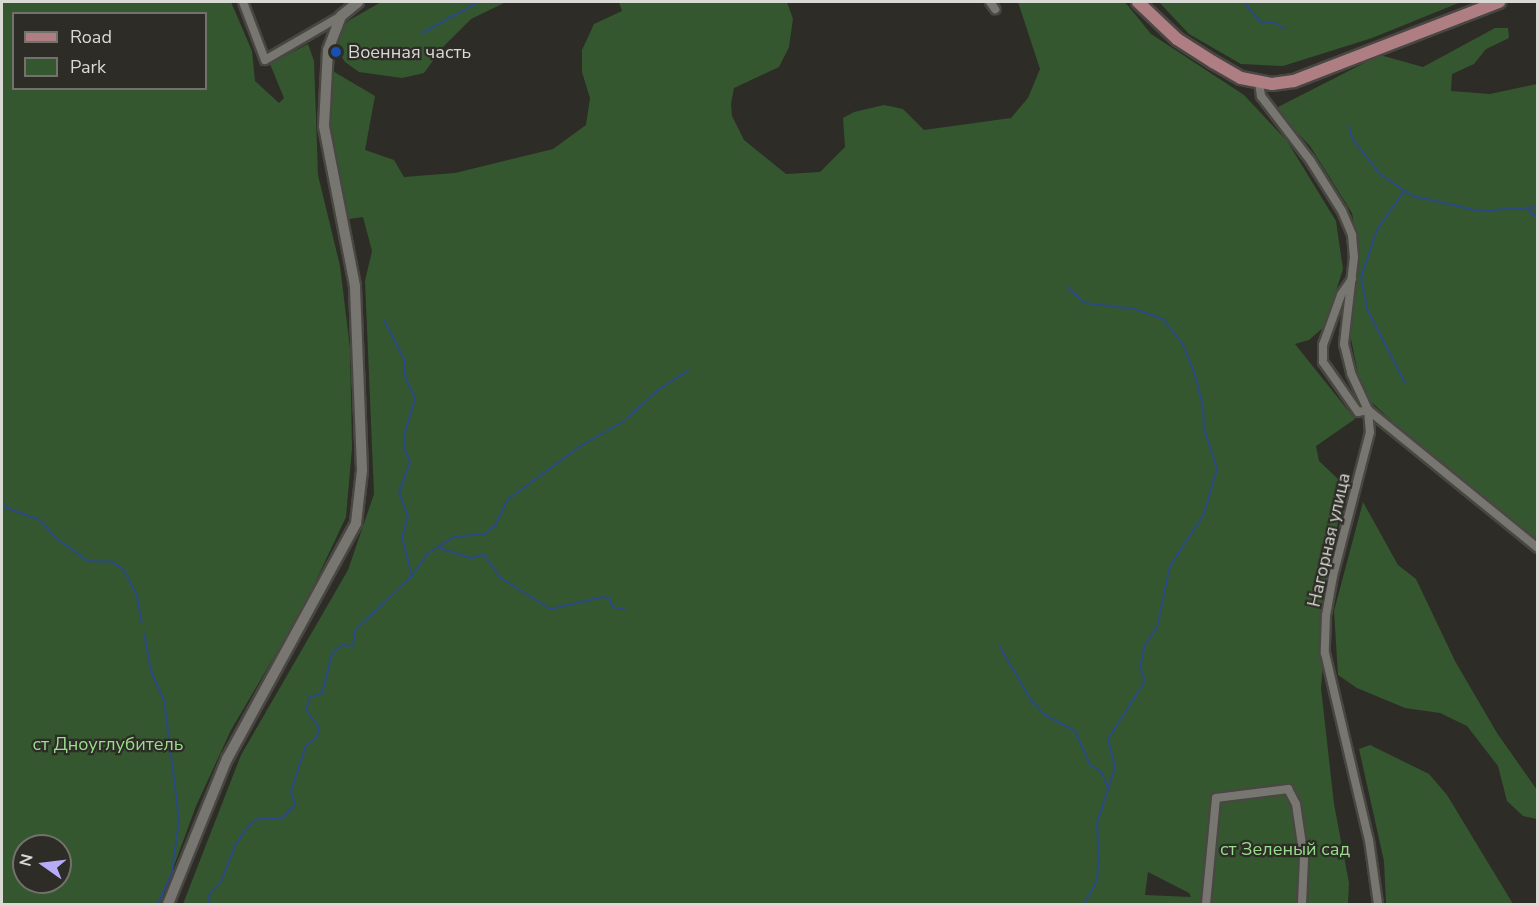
<!DOCTYPE html>
<meta charset="utf-8">
<style>
body{margin:0}
#map{position:relative;width:1539px;height:906px;overflow:hidden;background:#2d2c26;font-family:"Nunito Sans",sans-serif}
div>[style]{position:absolute}
[style*='--x']{left:calc(var(--x)*1px);top:calc(var(--y)*1px);width:calc(var(--w)*1px);rotate:calc(var(--a)*1deg)}
.green>*{inset:0;background:#35572f}
.stream>*{height:2px;margin:-1px;padding:0 1px;transform-origin:1px;border-radius:1px;background:#2a4a83}
.roads{filter:drop-shadow(2px 0 #484742) drop-shadow(-2px 0 #484742) drop-shadow(0 2px #484742) drop-shadow(0 -2px #484742)}
.street>*{height:8px;margin:-4px;padding:0 4px;transform-origin:4px;border-radius:4px;background:#787670}
.secondary>*{height:10px;margin:-5px;padding:0 5px;transform-origin:5px;border-radius:5px;background:#787670}
.primary>*{height:12px;margin:-6px;padding:0 6px;transform-origin:6px;border-radius:6px;background:#af7e83}
.dots>*{width:16px;height:16px;translate:-50% -50%;box-sizing:border-box;border:3px solid #2d2c26;border-radius:50%}
span{translate:-50% -50%;white-space:nowrap;text-align:center;line-height:1.15;-webkit-text-stroke:4.5px #2d2c26;paint-order:stroke}
.poi-label{font-size:18px;color:#d9d9d5}
.left{translate:0 -50%;text-align:left}
.street-label{font-size:18px;color:#d9d9d5}
.park-label{font-size:18px;color:#97de8b}
.frame{position:absolute;inset:0;border:3px solid #d9d9d5;pointer-events:none}
.legend{position:absolute;left:12px;top:12px;width:195px;height:78px;box-sizing:border-box;background:#2d2c26;border:2px solid #72716c;margin:0;padding:8px 10px;list-style:none;font-size:18px;color:#d9d9d5}
.legend li{display:flex;align-items:center;gap:12px;height:30px}
.legend b{width:30px;border:2px solid #72716c}
.north{position:absolute;left:12px;top:834px;width:60px;height:60px;box-sizing:border-box;background:#2d2c26;border:2px solid #72716c;border-radius:50%;rotate:284deg;font-size:16px;font-weight:700;line-height:24px;text-align:center;color:#d9d9d5}
.north::after{content:'';display:block;margin:auto;width:21px;height:27px;background:#b6acf8;clip-path:polygon(50% 0,100% 100%,50% 72%,0 100%)}
</style>
<div id="map">
<div class="green">
<i style="clip-path:polygon(evenodd,2px 2px,231px 2px,252px 51px,255px 81px,279px 103px,284px 98px,270px 64px,308px 44px,314px 61px,318px 175px,340px 266px,350px 348px,352px 448px,346px 517px,304px 606px,231px 730px,196px 806px,160px 904px,2px 904px,2px 2px,14px 14px,206px 14px,206px 88px,14px 88px,14px 14px,2px 2px,24px 846px,60px 846px,60px 882px,24px 882px,24px 846px)"></i>
<i style="clip-path:polygon(381px 2px,506px 2px,471px 19px,442px 48px,424px 73px,402px 78px,359px 72px,345px 62px,338px 51px,337px 39px,348px 21px)"></i>
<i style="clip-path:polygon(evenodd,619px 2px,787px 2px,793px 19px,789px 47px,779px 67px,734px 88px,731px 104px,732px 116px,744px 140px,786px 174px,820px 172px,845px 147px,843px 118px,854px 112px,884px 105px,903px 109px,924px 130px,1011px 118px,1028px 98px,1040px 69px,1018px 2px,1125px 2px,1151px 34px,1244px 95px,1287px 141px,1336px 221px,1343px 269px,1325px 326px,1309px 340px,1295px 344px,1355px 419px,1316px 446px,1319px 461px,1339px 480px,1342px 502px,1332px 551px,1321px 688px,1334px 804px,1349px 883px,1348px 904px,183px 904px,241px 755px,348px 570px,374px 494px,365px 281px,372px 251px,363px 217px,349px 219px,344px 209px,335px 170px,329px 122px,331px 70px,375px 96px,365px 150px,394px 160px,404px 177px,455px 173px,553px 149px,586px 125px,590px 98px,582px 72px,582px 50px,594px 24px,622px 11px,619px 2px,1148px 872px,1189px 893px,1191px 897px,1145px 895px,1148px 872px)"></i>
<i style="clip-path:polygon(1159px 2px,1461px 2px,1372px 38px,1283px 66px,1241px 64px,1189px 34px)"></i>
<i style="clip-path:polygon(1495px 28px,1508px 28px,1509px 38px,1486px 49px,1474px 64px,1452px 74px,1451px 91px,1490px 94px,1537px 84px,1537px 544px,1442px 467px,1367px 398px,1360px 383px,1350px 334px,1359px 250px,1352px 213px,1310px 146px,1283px 118px,1278px 107px,1380px 55px,1423px 67px)"></i>
<i style="clip-path:polygon(1363px 502px,1398px 565px,1416px 579px,1455px 661px,1497px 733px,1537px 790px,1537px 819px,1523px 816px,1507px 801px,1498px 766px,1467px 726px,1440px 713px,1405px 708px,1357px 688px,1338px 675px,1334px 611px)"></i>
<i style="clip-path:polygon(1370px 745px,1429px 774px,1447px 795px,1513px 904px,1386px 904px,1384px 861px,1359px 749px)"></i>
</div>
<div class="stream">
<i style="--x:1244;--y:2;--w:27;--a:51"></i>
<i style="--x:1261;--y:23;--w:12;--a:-5"></i>
<i style="--x:1273;--y:22;--w:14;--a:30"></i>
<i style="--x:422;--y:33;--w:65;--a:-28.5"></i>
<i style="--x:1349;--y:126;--w:12;--a:76"></i>
<i style="--x:1352;--y:138;--w:46;--a:52.1"></i>
<i style="--x:1380;--y:174;--w:40;--a:34"></i>
<i style="--x:1413;--y:196;--w:68;--a:12.8"></i>
<i style="--x:1479;--y:211;--w:59;--a:-3.9"></i>
<i style="--x:1404;--y:191;--w:47;--a:124.7"></i>
<i style="--x:1377;--y:230;--w:50;--a:108.8"></i>
<i style="--x:1361;--y:277;--w:33;--a:79"></i>
<i style="--x:1367;--y:309;--w:83;--a:62.8"></i>
<i style="--x:1529;--y:210;--w:13;--a:45"></i>
<i style="--x:1066;--y:286;--w:25;--a:42"></i>
<i style="--x:1085;--y:303;--w:50;--a:6.8"></i>
<i style="--x:1135;--y:309;--w:30;--a:20"></i>
<i style="--x:1163;--y:319;--w:33;--a:52"></i>
<i style="--x:1183;--y:345;--w:32;--a:68"></i>
<i style="--x:1195;--y:375;--w:32;--a:76"></i>
<i style="--x:1203;--y:406;--w:23;--a:88"></i>
<i style="--x:1204;--y:429;--w:42;--a:72"></i>
<i style="--x:1217;--y:469;--w:47;--a:106.1"></i>
<i style="--x:1204;--y:514;--w:62;--a:123.2"></i>
<i style="--x:1170;--y:566;--w:62;--a:102"></i>
<i style="--x:1157;--y:627;--w:22;--a:124"></i>
<i style="--x:1145;--y:645;--w:23;--a:103"></i>
<i style="--x:1140;--y:667;--w:15;--a:70"></i>
<i style="--x:1145;--y:681;--w:69;--a:122.5"></i>
<i style="--x:1108;--y:739;--w:30;--a:76"></i>
<i style="--x:1115;--y:768;--w:58;--a:108.1"></i>
<i style="--x:1097;--y:823;--w:42;--a:87.3"></i>
<i style="--x:1099;--y:865;--w:18;--a:99"></i>
<i style="--x:1096;--y:883;--w:24;--a:120"></i>
<i style="--x:384;--y:320;--w:46;--a:62.9"></i>
<i style="--x:405;--y:361;--w:13;--a:94"></i>
<i style="--x:404;--y:374;--w:27;--a:66"></i>
<i style="--x:415;--y:399;--w:37;--a:107"></i>
<i style="--x:404;--y:434;--w:14;--a:90"></i>
<i style="--x:404;--y:448;--w:15;--a:67"></i>
<i style="--x:410;--y:462;--w:32;--a:110"></i>
<i style="--x:399;--y:492;--w:27;--a:70"></i>
<i style="--x:408;--y:517;--w:21;--a:107"></i>
<i style="--x:402;--y:537;--w:40;--a:75.6"></i>
<i style="--x:2;--y:501;--w:9;--a:54"></i>
<i style="--x:7;--y:508;--w:35;--a:20"></i>
<i style="--x:40;--y:520;--w:23;--a:49"></i>
<i style="--x:55;--y:537;--w:41;--a:36"></i>
<i style="--x:88;--y:561;--w:25;--a:2"></i>
<i style="--x:113;--y:562;--w:14;--a:36"></i>
<i style="--x:124;--y:570;--w:29;--a:63"></i>
<i style="--x:137;--y:596;--w:27;--a:80"></i>
<i style="--x:438;--y:547;--w:34;--a:19"></i>
<i style="--x:470;--y:558;--w:14;--a:-12"></i>
<i style="--x:484;--y:555;--w:29;--a:54"></i>
<i style="--x:501;--y:578;--w:58;--a:32.3"></i>
<i style="--x:550;--y:609;--w:54;--a:-12.8"></i>
<i style="--x:603;--y:597;--w:7;--a:16"></i>
<i style="--x:610;--y:599;--w:8;--a:76"></i>
<i style="--x:612;--y:607;--w:12;--a:9"></i>
<i style="--x:144;--y:634;--w:38;--a:79"></i>
<i style="--x:151;--y:671;--w:32;--a:66"></i>
<i style="--x:164;--y:700;--w:120;--a:82.8"></i>
<i style="--x:179;--y:819;--w:53;--a:97.5"></i>
<i style="--x:172;--y:872;--w:35;--a:114"></i>
<i style="--x:1000;--y:647;--w:61;--a:59.7"></i>
<i style="--x:1031;--y:700;--w:21;--a:47"></i>
<i style="--x:1045;--y:715;--w:34;--a:28"></i>
<i style="--x:1075;--y:731;--w:37;--a:66"></i>
<i style="--x:1090;--y:765;--w:13;--a:29"></i>
<i style="--x:1101;--y:771;--w:18;--a:68"></i>
<i style="--x:208;--y:904;--w:11;--a:-80"></i>
<i style="--x:210;--y:893;--w:16;--a:-45"></i>
<i style="--x:221;--y:882;--w:39;--a:-69"></i>
<i style="--x:235;--y:846;--w:24;--a:-57"></i>
<i style="--x:248;--y:826;--w:14;--a:-34"></i>
<i style="--x:260;--y:818;--w:22;--a:0"></i>
<i style="--x:282;--y:818;--w:18;--a:-45"></i>
<i style="--x:295;--y:805;--w:15;--a:-106"></i>
<i style="--x:291;--y:791;--w:48;--a:-71.9"></i>
<i style="--x:306;--y:745;--w:14;--a:-36"></i>
<i style="--x:317;--y:737;--w:10;--a:-79"></i>
<i style="--x:319;--y:727;--w:21;--a:-127"></i>
<i style="--x:306;--y:710;--w:14;--a:-73"></i>
<i style="--x:310;--y:697;--w:13;--a:-18"></i>
<i style="--x:322;--y:693;--w:40;--a:-75.6"></i>
<i style="--x:332;--y:654;--w:13;--a:-42"></i>
<i style="--x:342;--y:645;--w:11;--a:5"></i>
<i style="--x:353;--y:646;--w:16;--a:-83"></i>
<i style="--x:355;--y:630;--w:79;--a:-43.5"></i>
<i style="--x:412;--y:576;--w:28;--a:-55"></i>
<i style="--x:428;--y:553;--w:31;--a:-32"></i>
<i style="--x:454;--y:537;--w:31;--a:-6"></i>
<i style="--x:485;--y:534;--w:15;--a:-42"></i>
<i style="--x:496;--y:524;--w:26;--a:-65"></i>
<i style="--x:507;--y:500;--w:89;--a:-36.4"></i>
<i style="--x:579;--y:447;--w:52;--a:-30"></i>
<i style="--x:624;--y:421;--w:46;--a:-42.4"></i>
<i style="--x:658;--y:390;--w:37;--a:-33"></i>
</div>
<div class="roads">
<div class="street">
<i style="--x:243;--y:2;--w:62;--a:69.2"></i>
<i style="--x:265;--y:60;--w:88;--a:-30.1"></i>
<i style="--x:990;--y:2;--w:9;--a:54"></i>
<i style="--x:1259;--y:83;--w:13;--a:81"></i>
<i style="--x:1261;--y:96;--w:81;--a:52.6"></i>
<i style="--x:1310;--y:160;--w:60;--a:57.9"></i>
<i style="--x:1342;--y:211;--w:26;--a:67"></i>
<i style="--x:1352;--y:235;--w:22;--a:85"></i>
<i style="--x:1354;--y:257;--w:88;--a:96.6"></i>
<i style="--x:1344;--y:344;--w:30;--a:76"></i>
<i style="--x:1351;--y:373;--w:41;--a:65.3"></i>
<i style="--x:1368;--y:410;--w:219;--a:39.1"></i>
<i style="--x:1352;--y:279;--w:19;--a:125"></i>
<i style="--x:1341;--y:295;--w:53;--a:109.8"></i>
<i style="--x:1323;--y:345;--w:17;--a:90"></i>
<i style="--x:1323;--y:362;--w:61;--a:55"></i>
<i style="--x:1358;--y:412;--w:10;--a:-11"></i>
<i style="--x:1368;--y:410;--w:22;--a:85"></i>
<i style="--x:1370;--y:432;--w:149;--a:104.4"></i>
<i style="--x:1333;--y:576;--w:40;--a:100"></i>
<i style="--x:1326;--y:615;--w:38;--a:92"></i>
<i style="--x:1325;--y:653;--w:192;--a:76.8"></i>
<i style="--x:1369;--y:840;--w:65;--a:82"></i>
<i style="--x:1206;--y:904;--w:106;--a:-84.6"></i>
<i style="--x:1216;--y:798;--w:73;--a:-7.1"></i>
<i style="--x:1288;--y:789;--w:17;--a:62"></i>
<i style="--x:1296;--y:804;--w:55;--a:81.6"></i>
<i style="--x:1304;--y:858;--w:46;--a:92.5"></i>
</div>
<div class="secondary">
<i style="--x:168;--y:904;--w:157;--a:-67.9"></i>
<i style="--x:227;--y:759;--w:269;--a:-61.3"></i>
<i style="--x:356;--y:523;--w:53;--a:-83.5"></i>
<i style="--x:362;--y:470;--w:184;--a:-92.2"></i>
<i style="--x:355;--y:286;--w:163;--a:-101"></i>
<i style="--x:324;--y:126;--w:76;--a:-87"></i>
<i style="--x:328;--y:50;--w:36;--a:-69"></i>
<i style="--x:341;--y:16;--w:22;--a:-39"></i>
</div>
<div class="primary">
<i style="--x:1138;--y:2;--w:54;--a:43.5"></i>
<i style="--x:1177;--y:39;--w:43;--a:32.6"></i>
<i style="--x:1213;--y:62;--w:32;--a:30"></i>
<i style="--x:1241;--y:78;--w:32;--a:11"></i>
<i style="--x:1272;--y:84;--w:22;--a:-8"></i>
<i style="--x:1294;--y:81;--w:220;--a:-21.1"></i>
</div>
</div>
<div class="dots">
<i style="left:336px;top:52px;background:#1a4fb4"></i>
</div>
<div class="poi-label">
<span class="left" style="left:348px;top:52px">Военная часть</span>
</div>
<div class="street-label">
<span style="left:1329px;top:540px;rotate:-77deg">Нагорная улица</span>
</div>
<div class="park-label">
<span style="left:108px;top:744px">ст Дноуглубитель</span>
<span style="left:1285px;top:849px">ст Зеленый сад</span>
</div>
<div class="frame"></div>
<ul class="legend">
<li><b style="height:8px;background:#af7e83"></b>Road</li>
<li><b style="height:16px;background:#35572f"></b>Park</li>
</ul>
<div class="north">N</div>
</div>
